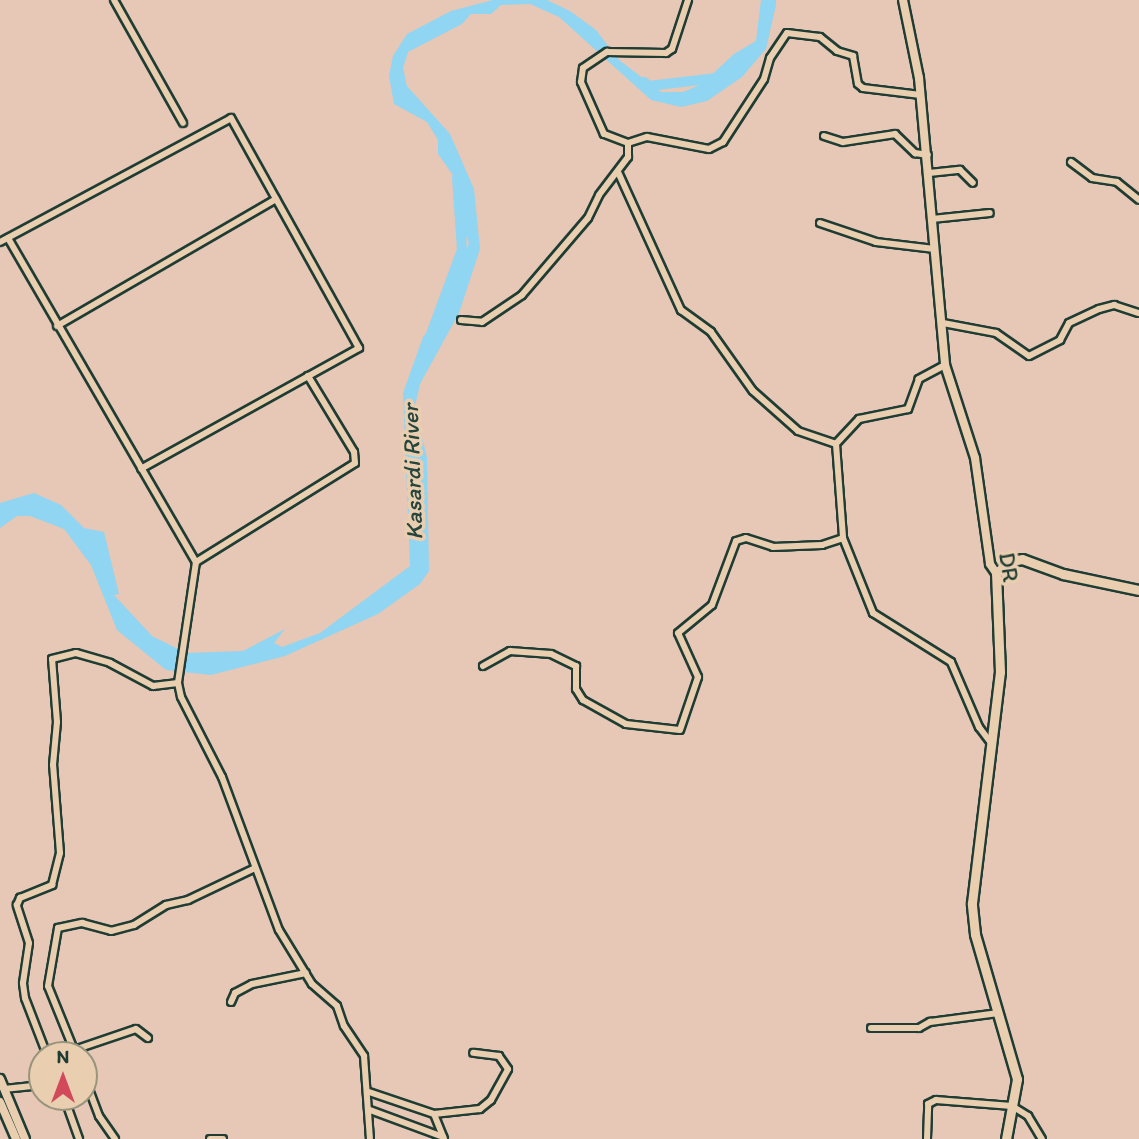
<!DOCTYPE html>
<style>
body{margin:0}
#map{position:relative;width:1139px;height:1139px;overflow:hidden;background:#e7c7b5;font-family:Itim,sans-serif}
div>[style]{position:absolute}
[style*='--x']{left:calc(var(--x)*1px);top:calc(var(--y)*1px);width:calc(var(--w)*1px);rotate:calc(var(--a)*1deg)}
.water>*{inset:0;background:#90d5f2}
.river>*{height:10px;margin:-5px;padding:0 5px;transform-origin:5px;border-radius:5px;background:#90d5f2}
.roads{filter:drop-shadow(2px 0 #1f3d34) drop-shadow(-2px 0 #1f3d34) drop-shadow(0 2px #1f3d34) drop-shadow(0 -2px #1f3d34)}
.minor>*{height:6px;margin:-3px;padding:0 3px;transform-origin:3px;border-radius:3px;background:#e9ceb0}
.tertiary>*{height:8px;margin:-4px;padding:0 4px;transform-origin:4px;border-radius:4px;background:#e9ceb0}
.secondary>*{height:9px;margin:-4.5px;padding:0 4.5px;transform-origin:4.5px;border-radius:4.5px;background:#e9ceb0}
span{translate:-50% -50%;white-space:nowrap;text-align:center;line-height:1.15;-webkit-text-stroke:7px #e9ceb0;paint-order:stroke}
.street-label{font-size:23px;color:#1f3d34}
.water-label{font-size:24px;color:#25453e;font-style:italic}
.north{position:absolute;left:28px;top:1041px;width:70px;height:70px;box-sizing:border-box;background:#e9ceb0;border:2px solid #98947e;border-radius:50%;rotate:0deg;font-size:19px;font-weight:700;line-height:28px;text-align:center;color:#1f3d34}
.north::after{content:'';display:block;margin:auto;width:24px;height:32px;background:#d1495b;clip-path:polygon(50% 0,100% 100%,50% 72%,0 100%)}
</style>
<div id="map">
<div class="water">
<i style="clip-path:polygon(493px 0,547px 0,570px 11px,596px 30px,619px 60px,661px 92px,683px 92px,702px 84px,734px 54px,756px 41px,761px 0,776px 0,776px 5px,766px 49px,742px 77px,707px 101px,681px 107px,651px 100px,559px 17px,530px 4px,501px 5px,491px 14px,471px 14px,462px 24px,408px 52px,403px 68px,407px 86px,450px 134px,474px 189px,480px 249px,459px 313px,420px 384px,415px 406px,427px 458px,429px 571px,420px 584px,378px 614px,285px 656px,211px 675px,166px 670px,117px 630px,91px 565px,64px 529px,30px 516px,17px 516px,0 528px,0 503px,34px 493px,61px 505px,84px 528px,104px 532px,119px 594px,114px 595px,152px 636px,186px 653px,243px 651px,285px 629px,274px 643px,282px 647px,320px 633px,410px 566px,403px 393px,423px 337px,443px 315px,469px 243px,460px 223px,455px 178px,438px 154px,438px 140px,427px 122px,394px 104px,389px 76px,393px 56px,407px 34px,451px 11px)"></i>
</div>
<div class="river">
<i style="--x:644;--y:82;--w:6;--a:39"></i>
<i style="--x:649;--y:86;--w:68;--a:-6.7"></i>
<i style="--x:427;--y:345;--w:101;--a:-69.8"></i>
<i style="--x:462;--y:250;--w:73;--a:-93.9"></i>
</div>
<div class="roads">
<div class="minor">
<i style="--x:114;--y:0;--w:141;--a:60.7"></i>
<i style="--x:824;--y:136;--w:20;--a:18"></i>
<i style="--x:843;--y:142;--w:53;--a:-8.7"></i>
<i style="--x:895;--y:134;--w:28;--a:44"></i>
<i style="--x:915;--y:153;--w:13;--a:9"></i>
<i style="--x:628;--y:143;--w:26;--a:-159"></i>
<i style="--x:604;--y:134;--w:57;--a:-113.9"></i>
<i style="--x:581;--y:82;--w:14;--a:-82"></i>
<i style="--x:583;--y:68;--w:29;--a:-34"></i>
<i style="--x:607;--y:52;--w:59;--a:1"></i>
<i style="--x:666;--y:53;--w:7;--a:-34"></i>
<i style="--x:672;--y:49;--w:52;--a:-71.9"></i>
<i style="--x:1071;--y:162;--w:26;--a:37"></i>
<i style="--x:1092;--y:178;--w:25;--a:9"></i>
<i style="--x:1117;--y:182;--w:28;--a:39"></i>
<i style="--x:618;--y:172;--w:152;--a:65.5"></i>
<i style="--x:681;--y:310;--w:37;--a:36"></i>
<i style="--x:711;--y:332;--w:72;--a:54.6"></i>
<i style="--x:753;--y:391;--w:60;--a:41.6"></i>
<i style="--x:798;--y:431;--w:40;--a:18.9"></i>
<i style="--x:929;--y:173;--w:31;--a:-6"></i>
<i style="--x:960;--y:170;--w:18;--a:45"></i>
<i style="--x:932;--y:219;--w:58;--a:-5.9"></i>
<i style="--x:820;--y:223;--w:59;--a:18.7"></i>
<i style="--x:876;--y:242;--w:59;--a:6.8"></i>
<i style="--x:8;--y:238;--w:375;--a:59.9"></i>
<i style="--x:196;--y:562;--w:122;--a:98.5"></i>
<i style="--x:178;--y:683;--w:14;--a:78"></i>
<i style="--x:181;--y:697;--w:90;--a:62.9"></i>
<i style="--x:222;--y:777;--w:163;--a:69.6"></i>
<i style="--x:279;--y:930;--w:63;--a:58.6"></i>
<i style="--x:312;--y:984;--w:33;--a:41"></i>
<i style="--x:337;--y:1006;--w:21;--a:71"></i>
<i style="--x:344;--y:1026;--w:36;--a:56"></i>
<i style="--x:364;--y:1056;--w:83;--a:85.9"></i>
<i style="--x:0;--y:242;--w:262;--a:-28.2"></i>
<i style="--x:231;--y:118;--w:263;--a:60.9"></i>
<i style="--x:359;--y:348;--w:249;--a:151"></i>
<i style="--x:461;--y:320;--w:21;--a:5"></i>
<i style="--x:482;--y:322;--w:48;--a:-34"></i>
<i style="--x:522;--y:295;--w:101;--a:-49.4"></i>
<i style="--x:588;--y:218;--w:25;--a:-64"></i>
<i style="--x:599;--y:195;--w:48;--a:-52.7"></i>
<i style="--x:628;--y:157;--w:14;--a:-90"></i>
<i style="--x:628;--y:143;--w:20;--a:-18"></i>
<i style="--x:647;--y:137;--w:63;--a:11"></i>
<i style="--x:709;--y:149;--w:16;--a:-27"></i>
<i style="--x:723;--y:142;--w:75;--a:-56.9"></i>
<i style="--x:764;--y:79;--w:22;--a:-74"></i>
<i style="--x:770;--y:58;--w:30;--a:-56"></i>
<i style="--x:787;--y:33;--w:33;--a:7"></i>
<i style="--x:820;--y:37;--w:22;--a:39"></i>
<i style="--x:837;--y:51;--w:17;--a:17"></i>
<i style="--x:853;--y:56;--w:28;--a:80"></i>
<i style="--x:858;--y:84;--w:6;--a:39"></i>
<i style="--x:863;--y:88;--w:58;--a:6.9"></i>
<i style="--x:943;--y:323;--w:54;--a:10.7"></i>
<i style="--x:996;--y:333;--w:40;--a:34.9"></i>
<i style="--x:1029;--y:356;--w:35;--a:-27"></i>
<i style="--x:1060;--y:340;--w:19;--a:-62"></i>
<i style="--x:1069;--y:323;--w:33;--a:-25"></i>
<i style="--x:1099;--y:309;--w:16;--a:-15"></i>
<i style="--x:1114;--y:305;--w:26;--a:18"></i>
<i style="--x:57;--y:326;--w:253;--a:-30.1"></i>
<i style="--x:945;--y:365;--w:30;--a:152"></i>
<i style="--x:919;--y:379;--w:32;--a:110"></i>
<i style="--x:908;--y:409;--w:50;--a:168.5"></i>
<i style="--x:859;--y:419;--w:34;--a:133"></i>
<i style="--x:836;--y:444;--w:94;--a:85.7"></i>
<i style="--x:843;--y:538;--w:81;--a:68.2"></i>
<i style="--x:873;--y:613;--w:92;--a:32.1"></i>
<i style="--x:951;--y:662;--w:71;--a:66.7"></i>
<i style="--x:979;--y:727;--w:21;--a:53"></i>
<i style="--x:196;--y:562;--w:187;--a:-31.9"></i>
<i style="--x:355;--y:463;--w:11;--a:-95"></i>
<i style="--x:354;--y:452;--w:89;--a:-121.2"></i>
<i style="--x:483;--y:666;--w:31;--a:-29"></i>
<i style="--x:510;--y:651;--w:41;--a:4.2"></i>
<i style="--x:551;--y:654;--w:28;--a:26"></i>
<i style="--x:576;--y:666;--w:23;--a:90"></i>
<i style="--x:576;--y:689;--w:13;--a:58"></i>
<i style="--x:583;--y:700;--w:49;--a:29.2"></i>
<i style="--x:626;--y:724;--w:54;--a:6.3"></i>
<i style="--x:680;--y:730;--w:56;--a:-71.2"></i>
<i style="--x:698;--y:677;--w:48;--a:-114.4"></i>
<i style="--x:678;--y:633;--w:44;--a:-39.5"></i>
<i style="--x:712;--y:605;--w:68;--a:-69.4"></i>
<i style="--x:736;--y:541;--w:10;--a:-17"></i>
<i style="--x:746;--y:538;--w:28;--a:18"></i>
<i style="--x:773;--y:547;--w:49;--a:-2.3"></i>
<i style="--x:822;--y:545;--w:22;--a:-18"></i>
<i style="--x:231;--y:1002;--w:10;--a:-66"></i>
<i style="--x:235;--y:993;--w:19;--a:-28"></i>
<i style="--x:252;--y:984;--w:55;--a:-11.5"></i>
<i style="--x:871;--y:1028;--w:48;--a:0"></i>
<i style="--x:919;--y:1028;--w:13;--a:-29"></i>
<i style="--x:930;--y:1022;--w:69;--a:-7.5"></i>
<i style="--x:74;--y:1050;--w:65;--a:-18.7"></i>
<i style="--x:136;--y:1029;--w:15;--a:37"></i>
<i style="--x:47;--y:1055;--w:61;--a:-111.1"></i>
<i style="--x:25;--y:998;--w:15;--a:-98"></i>
<i style="--x:23;--y:983;--w:40;--a:-81.5"></i>
<i style="--x:29;--y:943;--w:40;--a:-108"></i>
<i style="--x:17;--y:905;--w:8;--a:-67"></i>
<i style="--x:20;--y:898;--w:35;--a:-22"></i>
<i style="--x:52;--y:885;--w:33;--a:-76"></i>
<i style="--x:60;--y:853;--w:88;--a:-94.5"></i>
<i style="--x:53;--y:765;--w:43;--a:-84.7"></i>
<i style="--x:57;--y:722;--w:63;--a:-94.5"></i>
<i style="--x:52;--y:659;--w:25;--a:-14"></i>
<i style="--x:76;--y:653;--w:35;--a:16"></i>
<i style="--x:110;--y:663;--w:49;--a:28.1"></i>
<i style="--x:153;--y:686;--w:25;--a:-7"></i>
<i style="--x:76;--y:1055;--w:74;--a:-112.1"></i>
<i style="--x:48;--y:986;--w:59;--a:-80.2"></i>
<i style="--x:58;--y:928;--w:25;--a:-12"></i>
<i style="--x:82;--y:923;--w:30;--a:15"></i>
<i style="--x:111;--y:931;--w:24;--a:-15"></i>
<i style="--x:134;--y:925;--w:38;--a:-32"></i>
<i style="--x:166;--y:905;--w:23;--a:-13"></i>
<i style="--x:188;--y:900;--w:74;--a:-25.5"></i>
<i style="--x:84;--y:1076;--w:43;--a:69.4"></i>
<i style="--x:99;--y:1116;--w:28;--a:55"></i>
<i style="--x:4;--y:1089;--w:38;--a:-6"></i>
<i style="--x:369;--y:1092;--w:69;--a:18.7"></i>
<i style="--x:434;--y:1114;--w:46;--a:-6.2"></i>
<i style="--x:480;--y:1109;--w:14;--a:-39"></i>
<i style="--x:491;--y:1100;--w:35;--a:-61"></i>
<i style="--x:508;--y:1069;--w:16;--a:-125"></i>
<i style="--x:499;--y:1056;--w:26;--a:-173"></i>
<i style="--x:64;--y:1097;--w:45;--a:70.3"></i>
<i style="--x:370;--y:1110;--w:78;--a:20.3"></i>
<i style="--x:434;--y:1114;--w:27;--a:68"></i>
<i style="--x:210;--y:1139;--w:13;--a:0"></i>
<i style="--x:927;--y:1139;--w:35;--a:-88"></i>
<i style="--x:928;--y:1104;--w:9;--a:-27"></i>
<i style="--x:936;--y:1100;--w:76;--a:4.5"></i>
<i style="--x:1012;--y:1106;--w:19;--a:32"></i>
<i style="--x:1028;--y:1116;--w:27;--a:59"></i>
</div>
<div class="tertiary">
<i style="--x:903;--y:0;--w:80;--a:78.4"></i>
<i style="--x:919;--y:78;--w:288;--a:84.8"></i>
<i style="--x:945;--y:365;--w:98;--a:72.1"></i>
<i style="--x:975;--y:458;--w:107;--a:81.9"></i>
<i style="--x:990;--y:564;--w:11;--a:56"></i>
<i style="--x:0;--y:1079;--w:65;--a:67.4"></i>
<i style="--x:0;--y:1102;--w:40;--a:66.6"></i>
</div>
<div class="secondary">
<i style="--x:1006;--y:1139;--w:61;--a:-79.6"></i>
<i style="--x:1017;--y:1079;--w:151;--a:-106.2"></i>
<i style="--x:975;--y:934;--w:31;--a:-96"></i>
<i style="--x:972;--y:903;--w:233;--a:-83.1"></i>
<i style="--x:1000;--y:672;--w:99;--a:-92.3"></i>
<i style="--x:996;--y:573;--w:19;--a:-39"></i>
<i style="--x:1011;--y:561;--w:11;--a:-10"></i>
<i style="--x:1022;--y:559;--w:44;--a:20.1"></i>
<i style="--x:1063;--y:574;--w:78;--a:11.9"></i>
</div>
</div>
<div class="street-label">
<span style="left:1009px;top:567px;rotate:81deg">DR</span>
</div>
<div class="water-label">
<span style="left:412px;top:472px;rotate:-92deg">Kasardi River</span>
</div>
<div class="north">N</div>
</div>
